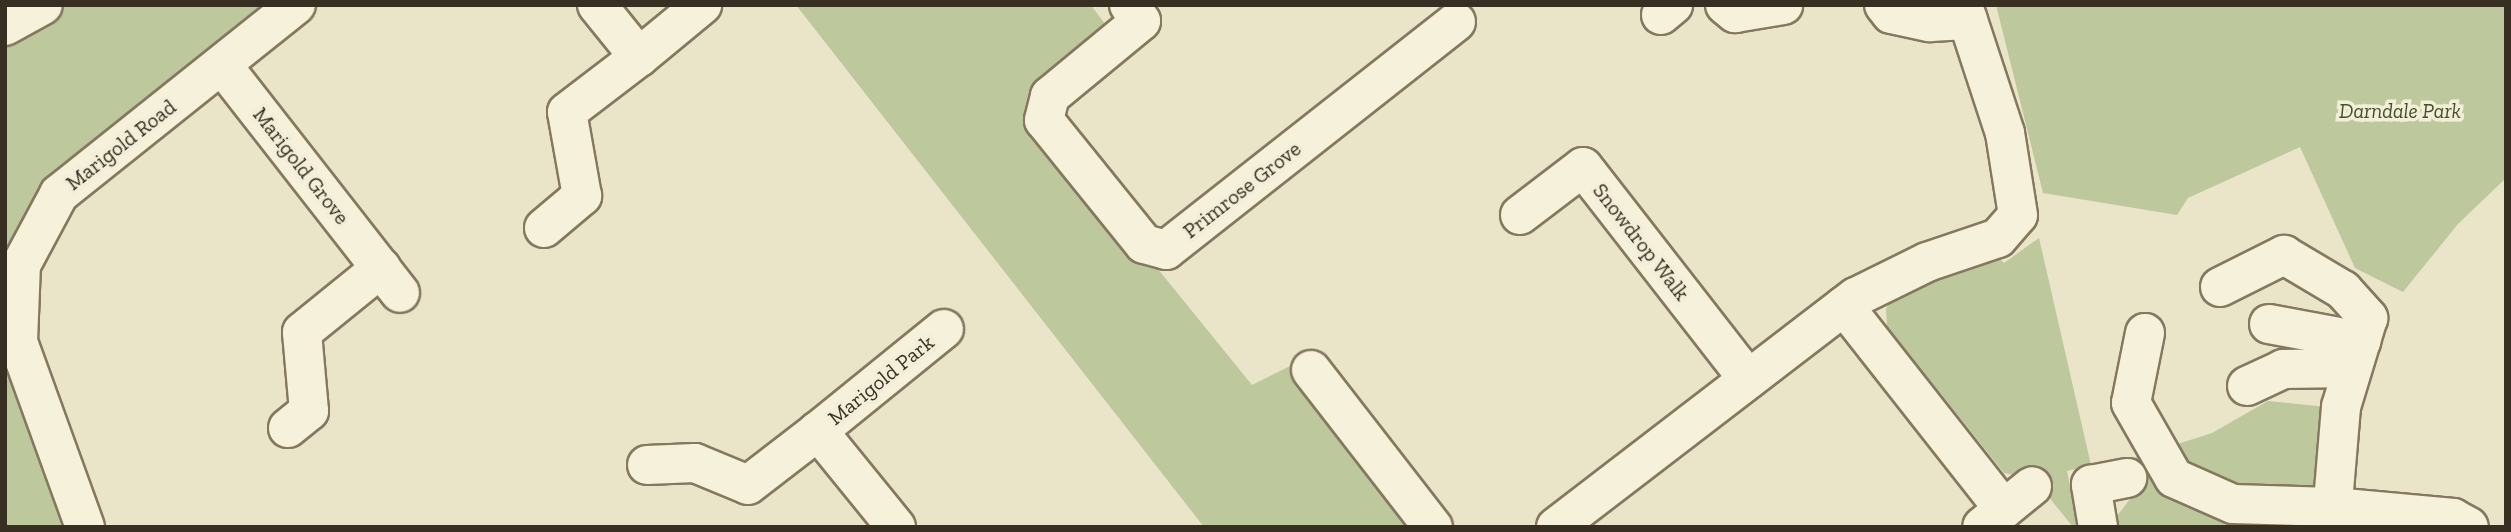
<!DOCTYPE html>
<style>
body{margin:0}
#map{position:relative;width:2511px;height:532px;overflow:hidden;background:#eae5c9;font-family:"Zilla Slab",serif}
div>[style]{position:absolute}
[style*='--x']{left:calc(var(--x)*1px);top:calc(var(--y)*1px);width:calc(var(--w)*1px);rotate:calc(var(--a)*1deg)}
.green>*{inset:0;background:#bdc89d}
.roads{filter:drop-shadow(2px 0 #85785f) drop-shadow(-2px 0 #85785f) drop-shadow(0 2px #85785f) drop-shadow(0 -2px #85785f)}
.minor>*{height:38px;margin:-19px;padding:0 19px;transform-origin:19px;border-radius:19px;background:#f6f1db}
span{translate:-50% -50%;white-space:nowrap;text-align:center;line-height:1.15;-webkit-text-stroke:7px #f3eed8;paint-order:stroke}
.park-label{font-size:21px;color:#42512a;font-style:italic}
.street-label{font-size:21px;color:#372f21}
.frame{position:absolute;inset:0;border:7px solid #372f21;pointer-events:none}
</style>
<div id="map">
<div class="green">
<i style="clip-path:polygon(5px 5px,264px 5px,62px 165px,25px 221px,18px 341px,85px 527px,5px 527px)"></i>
<i style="clip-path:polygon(796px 5px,1091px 5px,1105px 24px,1036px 81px,1028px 125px,1153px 263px,1252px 385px,1300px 361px,1429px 527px,1204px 527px)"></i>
<i style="clip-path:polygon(1996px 5px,2506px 5px,2506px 178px,2458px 224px,2403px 292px,2355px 268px,2300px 147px,2188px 198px,2177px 215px,2043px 193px)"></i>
<i style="clip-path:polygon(2039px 238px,2091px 465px,2067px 471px,2078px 527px,2073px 527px,2027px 470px,2015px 475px,2004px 473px,1887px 326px,1886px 309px,1897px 289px,1998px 257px,2004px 263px)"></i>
<i style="clip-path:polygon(2268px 401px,2327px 407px,2323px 527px,2114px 527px,2113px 521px,2134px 494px,2125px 461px,2212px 433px)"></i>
</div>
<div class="roads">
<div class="minor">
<i style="--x:597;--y:5;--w:67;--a:51.1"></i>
<i style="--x:639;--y:57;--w:82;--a:-39.5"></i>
<i style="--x:1129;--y:5;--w:20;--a:53"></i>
<i style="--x:1141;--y:21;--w:118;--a:140.5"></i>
<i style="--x:1050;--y:96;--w:25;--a:104"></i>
<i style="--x:1044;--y:120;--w:159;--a:51.1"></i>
<i style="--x:1144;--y:244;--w:23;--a:15"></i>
<i style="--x:1166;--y:250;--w:369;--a:-38.2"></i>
<i style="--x:1725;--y:5;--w:13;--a:39"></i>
<i style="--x:1735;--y:13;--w:49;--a:-9.5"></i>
<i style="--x:1884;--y:5;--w:11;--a:52"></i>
<i style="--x:1891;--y:14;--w:40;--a:12"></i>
<i style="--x:1930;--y:22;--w:38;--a:-3"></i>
<i style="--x:1661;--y:15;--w:16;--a:-40"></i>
<i style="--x:5;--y:26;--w:43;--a:-28.9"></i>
<i style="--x:222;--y:65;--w:289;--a:52"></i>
<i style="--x:1520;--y:215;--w:79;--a:-37.3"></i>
<i style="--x:1583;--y:167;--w:269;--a:52.1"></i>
<i style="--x:544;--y:228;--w:50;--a:-40.1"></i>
<i style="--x:582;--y:196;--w:85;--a:-100.1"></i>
<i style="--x:567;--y:112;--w:91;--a:-37.4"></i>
<i style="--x:2220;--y:287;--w:72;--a:-26.6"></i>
<i style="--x:2284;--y:255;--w:69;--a:30.7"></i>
<i style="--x:2343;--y:290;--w:38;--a:48"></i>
<i style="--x:2368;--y:318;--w:93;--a:106.9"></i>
<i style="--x:2341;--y:407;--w:120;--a:94.8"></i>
<i style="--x:1844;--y:306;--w:258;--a:51.8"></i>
<i style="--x:2004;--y:509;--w:28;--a:141"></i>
<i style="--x:2269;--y:324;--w:94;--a:10.5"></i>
<i style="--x:2145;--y:333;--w:71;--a:101.3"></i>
<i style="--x:2131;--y:403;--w:86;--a:60.2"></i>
<i style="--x:2174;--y:478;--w:64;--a:23.8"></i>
<i style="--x:2233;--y:504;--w:100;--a:1.7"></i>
<i style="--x:2333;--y:507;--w:121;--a:5.2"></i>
<i style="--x:2453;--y:518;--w:18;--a:29"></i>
<i style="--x:1311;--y:370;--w:199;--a:52.2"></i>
<i style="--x:2247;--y:386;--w:40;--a:-25"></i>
<i style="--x:2283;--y:369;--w:69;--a:-0.8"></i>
<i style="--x:288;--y:428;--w:27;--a:-39"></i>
<i style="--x:309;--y:411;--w:79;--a:-95.1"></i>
<i style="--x:302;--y:332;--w:102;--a:-39"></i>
<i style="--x:647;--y:465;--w:48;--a:-2.4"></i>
<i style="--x:695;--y:463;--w:57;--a:22.5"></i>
<i style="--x:748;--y:485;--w:88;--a:-37.6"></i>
<i style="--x:2004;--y:509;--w:36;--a:-39"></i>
<i style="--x:85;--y:527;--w:197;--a:-109.9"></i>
<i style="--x:18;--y:342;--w:77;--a:-87.8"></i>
<i style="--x:21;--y:265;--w:81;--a:-61.8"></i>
<i style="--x:59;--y:194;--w:303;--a:-38.6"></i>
<i style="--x:896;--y:527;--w:124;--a:-129.1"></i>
<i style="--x:818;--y:431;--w:162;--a:-39"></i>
<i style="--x:1556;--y:527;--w:378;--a:-37.5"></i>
<i style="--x:1856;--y:297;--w:79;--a:-26.2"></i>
<i style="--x:1927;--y:262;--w:75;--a:-18.7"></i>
<i style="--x:1998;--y:238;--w:30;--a:-49"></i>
<i style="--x:2018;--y:215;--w:83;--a:-99"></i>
<i style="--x:2005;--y:133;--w:135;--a:-108.2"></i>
<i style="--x:2098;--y:527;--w:43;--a:-99.5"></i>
<i style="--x:2091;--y:485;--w:37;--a:-11"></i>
</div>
</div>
<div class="park-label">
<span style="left:2400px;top:111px">Darndale Park</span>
</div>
<div class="street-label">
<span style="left:121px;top:145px;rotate:-38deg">Marigold Road</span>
<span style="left:301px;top:166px;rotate:52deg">Marigold Grove</span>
<span style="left:1242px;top:190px;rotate:-38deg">Primrose Grove</span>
<span style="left:1641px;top:242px;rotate:52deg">Snowdrop Walk</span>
<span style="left:881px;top:380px;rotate:-39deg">Marigold Park</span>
</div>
<div class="frame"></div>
</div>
